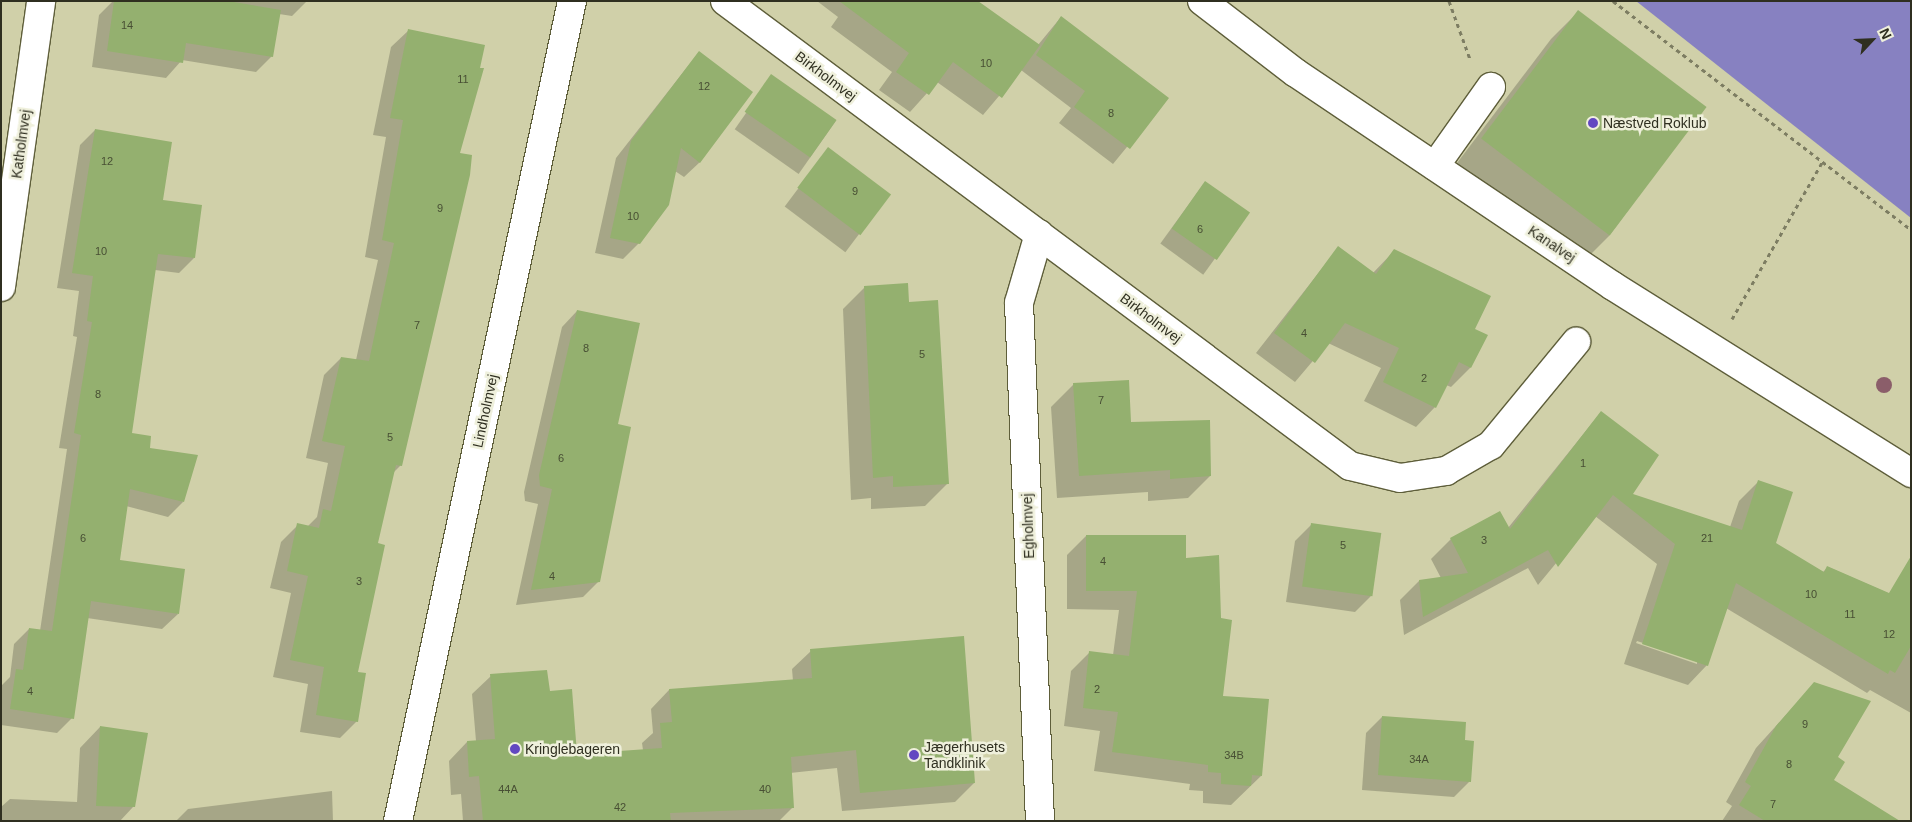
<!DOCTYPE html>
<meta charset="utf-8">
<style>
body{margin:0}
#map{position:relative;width:1912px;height:822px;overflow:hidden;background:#d0d0a9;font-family:Arial,sans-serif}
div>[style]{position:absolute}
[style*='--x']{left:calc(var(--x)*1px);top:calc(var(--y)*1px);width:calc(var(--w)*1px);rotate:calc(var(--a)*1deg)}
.water>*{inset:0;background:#8781c1}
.shadow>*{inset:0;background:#0003;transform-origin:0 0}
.building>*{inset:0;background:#94b06f;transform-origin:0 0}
.path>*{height:3px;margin-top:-1.5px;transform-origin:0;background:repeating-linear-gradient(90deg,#7d7d62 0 4px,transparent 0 8px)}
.roads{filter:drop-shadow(1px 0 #5e5e3a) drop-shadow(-1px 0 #5e5e3a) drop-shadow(0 1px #5e5e3a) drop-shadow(0 -1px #5e5e3a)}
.minor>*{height:28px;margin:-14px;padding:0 14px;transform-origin:14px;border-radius:14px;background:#fff}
.trees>*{width:16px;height:16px;margin:-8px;border-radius:50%;background:#8b5e6a}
.dots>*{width:14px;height:14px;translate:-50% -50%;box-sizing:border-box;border:2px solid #eff0dc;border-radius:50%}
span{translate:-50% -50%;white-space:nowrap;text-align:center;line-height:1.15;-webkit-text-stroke:5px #eff0dc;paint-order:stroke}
.number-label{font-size:11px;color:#484f34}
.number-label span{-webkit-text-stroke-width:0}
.street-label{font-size:14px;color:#2f2f20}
.poi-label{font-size:14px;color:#2f2f20}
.left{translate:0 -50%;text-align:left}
.frame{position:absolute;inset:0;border:2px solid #2f2f20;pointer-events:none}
.north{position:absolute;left:1847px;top:15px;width:50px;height:50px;-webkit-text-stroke:4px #eff0dc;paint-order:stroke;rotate:65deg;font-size:14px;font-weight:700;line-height:20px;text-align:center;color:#2f2f20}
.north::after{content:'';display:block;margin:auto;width:18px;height:22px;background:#2f2f20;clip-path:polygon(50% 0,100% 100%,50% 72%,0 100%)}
</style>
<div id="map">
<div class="water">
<i style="clip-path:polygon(1636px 1px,1911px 1px,1911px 218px)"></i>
</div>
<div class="shadow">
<i style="clip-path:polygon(113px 1px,307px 1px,292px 16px,279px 14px,272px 56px,256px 72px,182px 60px,166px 78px,92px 67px,99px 15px)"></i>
<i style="clip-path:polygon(817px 1px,976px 1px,1038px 45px,1061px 17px,1167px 98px,1113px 164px,1059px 123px,1071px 108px,1021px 70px,983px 115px,937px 82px,910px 112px,879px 90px,892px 72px,831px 27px,838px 17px)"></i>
<i style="clip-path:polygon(1578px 12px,1704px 108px,1609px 236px,1582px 263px,1454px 167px,1551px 39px)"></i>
<i style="clip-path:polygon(409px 30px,459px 154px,401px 465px,393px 473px,376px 544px,356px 673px,357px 721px,340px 738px,300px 732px,308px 684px,273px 677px,291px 593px,270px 588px,281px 542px,298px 525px,307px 527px,317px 517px,328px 463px,306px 458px,324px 375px,341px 358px,356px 360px,378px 260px,365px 257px,386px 137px,373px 135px,391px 47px)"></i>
<i style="clip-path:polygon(699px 52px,700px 162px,684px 177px,675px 171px,639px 243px,623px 259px,595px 253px,616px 158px)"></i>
<i style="left:772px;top:76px;width:78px;height:65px;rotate:35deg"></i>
<i style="clip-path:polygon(95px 130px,162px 201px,194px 258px,179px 273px,155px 270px,131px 434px,148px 449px,183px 502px,168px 517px,126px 506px,118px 561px,178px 614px,162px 629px,87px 618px,72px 718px,57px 733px,1px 725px,1px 686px,10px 677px,14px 644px,29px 629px,40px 631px,67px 449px,59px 448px,77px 337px,73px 336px,79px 291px,57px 288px,80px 145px)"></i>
<i style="left:828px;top:149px;width:76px;height:72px;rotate:37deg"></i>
<i style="left:1205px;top:182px;width:53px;height:76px;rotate:36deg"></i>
<i style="clip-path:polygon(1338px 248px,1372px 274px,1395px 250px,1473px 330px,1470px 368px,1451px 387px,1446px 385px,1435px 407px,1416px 427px,1364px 401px,1381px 368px,1328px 343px,1295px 382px,1256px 353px)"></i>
<i style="clip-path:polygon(865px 287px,908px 304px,948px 483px,925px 506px,871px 509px,871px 498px,851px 500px,843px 309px)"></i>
<i style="clip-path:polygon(577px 311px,616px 425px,598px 582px,583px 597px,516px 605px,538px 504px,525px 501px,524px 492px,562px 327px)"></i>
<i style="clip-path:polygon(1074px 384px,1130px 423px,1210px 476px,1188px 498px,1148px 501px,1148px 492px,1057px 498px,1051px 407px)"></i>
<i style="clip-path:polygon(evenodd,1601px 412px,1631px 495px,1730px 527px,1739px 501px,1758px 482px,1774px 544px,1823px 572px,1828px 567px,1906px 601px,1911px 597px,1911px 713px,1870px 690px,1867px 693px,1726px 608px,1707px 665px,1688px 685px,1624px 664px,1657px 564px,1595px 516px,1538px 585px,1528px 568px,1404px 635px,1400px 600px,1419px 581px,1441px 578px,1431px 559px,1451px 539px,1500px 513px,1508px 528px,1601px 412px,1637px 641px,1697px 661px,1697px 664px,1636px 643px,1637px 641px)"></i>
<i style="clip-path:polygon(1311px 525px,1371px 596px,1355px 612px,1286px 602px,1295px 541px)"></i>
<i style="clip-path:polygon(1086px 536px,1184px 559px,1221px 697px,1261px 776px,1231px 805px,1203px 803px,1203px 791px,1189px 790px,1190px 784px,1094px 771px,1100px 731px,1064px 726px,1071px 671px,1090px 652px,1113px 655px,1119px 610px,1067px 609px,1067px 555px)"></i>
<i style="clip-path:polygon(811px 651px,974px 783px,955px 802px,842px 811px,837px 768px,790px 773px,793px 807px,779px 821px,463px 821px,461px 794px,451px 795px,449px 761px,467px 742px,476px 741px,472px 694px,491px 676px,548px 692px,576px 755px,643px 750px,642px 743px,653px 733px,651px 709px,669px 690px,793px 681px,792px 669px)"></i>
<i style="clip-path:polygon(1814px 684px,1832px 780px,1898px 821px,1722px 821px,1732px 806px,1726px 802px,1756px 748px)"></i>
<i style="clip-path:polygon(1382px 717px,1463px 741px,1470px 781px,1454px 797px,1362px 790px,1366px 733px)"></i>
<i style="clip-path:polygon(100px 727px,133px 807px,120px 821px,1px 821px,1px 807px,10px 799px,77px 802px,80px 748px)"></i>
<i style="clip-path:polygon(332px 791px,333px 821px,176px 821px,188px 809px)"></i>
</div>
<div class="building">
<i style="clip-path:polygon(114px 1px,228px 1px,281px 10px,273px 57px,186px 43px,183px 63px,107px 51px)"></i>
<i style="clip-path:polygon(839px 1px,978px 1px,1040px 45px,1002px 98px,953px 62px,929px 95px,896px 72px,909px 53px)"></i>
<i style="left:1578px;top:10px;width:161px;height:161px;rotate:37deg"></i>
<i style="clip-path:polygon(1061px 16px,1169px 98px,1130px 149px,1074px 107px,1085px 91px,1036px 55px)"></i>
<i style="clip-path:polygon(408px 29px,485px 45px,480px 68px,484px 68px,460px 153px,472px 155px,470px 175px,402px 466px,396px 465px,378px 543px,385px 545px,358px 672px,366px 673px,358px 722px,316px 715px,324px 667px,290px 660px,308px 576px,287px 571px,297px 523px,319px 528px,323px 509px,331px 511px,345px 446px,322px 441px,341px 357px,369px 361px,394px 243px,382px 240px,403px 120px,390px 118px)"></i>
<i style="clip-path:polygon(699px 51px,753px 92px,700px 163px,681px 148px,669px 205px,640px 244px,610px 238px,631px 141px)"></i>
<i style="left:771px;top:74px;width:80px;height:46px;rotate:35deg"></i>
<i style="clip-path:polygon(95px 129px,172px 142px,163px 200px,202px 205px,195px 258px,158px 254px,132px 433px,151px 436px,150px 448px,198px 455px,184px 502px,130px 489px,120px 560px,185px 569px,179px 614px,91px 601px,74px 719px,10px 709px,16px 669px,23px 670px,29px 628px,52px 631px,81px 435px,74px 433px,92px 322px,87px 321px,93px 276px,72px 273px)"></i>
<i style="left:828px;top:147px;width:79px;height:51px;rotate:37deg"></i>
<i style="left:1205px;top:181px;width:55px;height:58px;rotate:35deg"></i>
<i style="clip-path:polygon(1338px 246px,1376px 274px,1394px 249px,1491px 296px,1475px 329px,1488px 335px,1471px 368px,1459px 362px,1436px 408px,1383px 382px,1399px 348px,1345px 323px,1315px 363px,1274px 333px)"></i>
<i style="clip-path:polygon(908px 283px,909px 302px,938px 300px,949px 484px,893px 487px,893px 476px,873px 478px,864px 286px)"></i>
<i style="clip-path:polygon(577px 310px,640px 323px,618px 424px,631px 427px,600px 582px,531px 590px,552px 489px,540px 486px,539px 475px)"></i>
<i style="clip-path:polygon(1129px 380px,1131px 422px,1210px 420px,1211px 476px,1170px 479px,1170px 470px,1079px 476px,1073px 383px)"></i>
<i style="clip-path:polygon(1601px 411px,1659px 455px,1633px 494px,1742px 530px,1758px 480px,1793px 492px,1776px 543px,1824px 572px,1827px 566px,1889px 593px,1911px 556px,1911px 646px,1895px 673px,1890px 670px,1888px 674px,1736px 583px,1708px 666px,1642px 644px,1675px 544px,1613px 495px,1558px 567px,1548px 550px,1423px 617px,1419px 580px,1468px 573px,1450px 538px,1500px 511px,1510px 529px)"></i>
<i style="left:1311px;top:523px;width:71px;height:64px;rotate:8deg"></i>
<i style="clip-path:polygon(1086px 535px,1186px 535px,1186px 558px,1219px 555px,1221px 618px,1232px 620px,1223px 696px,1269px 699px,1262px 776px,1252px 775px,1251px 786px,1221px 784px,1221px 773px,1208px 772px,1208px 765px,1112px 752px,1118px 712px,1083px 708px,1089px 651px,1129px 656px,1137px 591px,1086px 591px)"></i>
<i style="clip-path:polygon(964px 636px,975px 783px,860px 793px,856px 750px,791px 757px,794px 808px,670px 813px,671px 821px,483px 821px,479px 776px,469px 777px,467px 741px,495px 739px,490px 674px,547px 670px,550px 691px,572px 689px,577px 754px,662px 748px,660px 723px,672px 722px,669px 689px,812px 678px,810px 649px)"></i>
<i style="clip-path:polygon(1814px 682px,1871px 701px,1838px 757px,1845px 762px,1834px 780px,1900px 821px,1765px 821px,1739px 805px,1751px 786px,1745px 782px,1776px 726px)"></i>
<i style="clip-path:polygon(1382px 716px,1466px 722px,1465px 740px,1474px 741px,1471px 782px,1378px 775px)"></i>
<i style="clip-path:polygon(100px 726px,148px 733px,135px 807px,96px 806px)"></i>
</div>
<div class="path">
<i style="--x:1449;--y:1;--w:62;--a:70.1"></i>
<i style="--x:1613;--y:1;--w:376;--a:37.5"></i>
<i style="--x:1732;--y:319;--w:182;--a:-60.1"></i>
</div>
<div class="roads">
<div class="minor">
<i style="--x:725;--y:1;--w:779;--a:36.65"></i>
<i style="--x:1350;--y:466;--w:51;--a:13.5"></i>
<i style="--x:1400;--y:478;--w:47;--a:-8.7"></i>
<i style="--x:1446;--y:471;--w:52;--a:-30"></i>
<i style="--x:1491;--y:445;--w:134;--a:-50.5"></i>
<i style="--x:1202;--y:1;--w:118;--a:37.5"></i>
<i style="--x:1296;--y:73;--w:382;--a:33.9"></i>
<i style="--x:1613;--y:286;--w:352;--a:32.1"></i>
<i style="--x:1435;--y:166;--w:97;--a:-54.7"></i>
<i style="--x:1039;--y:234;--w:72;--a:106.2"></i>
<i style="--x:1019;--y:303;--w:518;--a:87.68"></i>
<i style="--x:1;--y:287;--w:289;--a:-82"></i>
<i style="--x:398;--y:821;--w:838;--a:-78.02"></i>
</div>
</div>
<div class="trees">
<i style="left:1884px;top:385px"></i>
</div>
<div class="dots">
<i style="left:1593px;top:123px;background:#6248c1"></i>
<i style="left:515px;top:749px;background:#6248c1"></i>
<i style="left:914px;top:755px;background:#6248c1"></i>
</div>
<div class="number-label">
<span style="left:127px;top:25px">14</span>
<span style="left:986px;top:63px">10</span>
<span style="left:463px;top:79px">11</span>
<span style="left:704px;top:86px">12</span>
<span style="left:1111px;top:113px">8</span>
<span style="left:107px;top:161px">12</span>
<span style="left:855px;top:191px">9</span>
<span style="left:440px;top:208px">9</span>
<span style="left:633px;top:216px">10</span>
<span style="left:1200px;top:229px">6</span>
<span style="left:101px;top:251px">10</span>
<span style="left:417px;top:325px">7</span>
<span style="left:1304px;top:333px">4</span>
<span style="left:586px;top:348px">8</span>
<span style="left:922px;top:354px">5</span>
<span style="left:1424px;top:378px">2</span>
<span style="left:98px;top:394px">8</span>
<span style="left:1101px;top:400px">7</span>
<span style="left:390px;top:437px">5</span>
<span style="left:561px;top:458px">6</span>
<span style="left:1583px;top:463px">1</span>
<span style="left:83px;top:538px">6</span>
<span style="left:1707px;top:538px">21</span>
<span style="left:1484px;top:540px">3</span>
<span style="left:1343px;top:545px">5</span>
<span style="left:1103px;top:561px">4</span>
<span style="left:552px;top:576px">4</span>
<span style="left:359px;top:581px">3</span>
<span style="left:1811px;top:594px">10</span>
<span style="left:1850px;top:614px">11</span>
<span style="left:1889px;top:634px">12</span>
<span style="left:1097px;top:689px">2</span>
<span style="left:30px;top:691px">4</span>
<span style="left:1805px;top:724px">9</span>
<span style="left:1234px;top:755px">34B</span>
<span style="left:1419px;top:759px">34A</span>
<span style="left:1789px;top:764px">8</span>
<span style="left:508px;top:789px">44A</span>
<span style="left:765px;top:789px">40</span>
<span style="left:1773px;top:804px">7</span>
<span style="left:620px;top:807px">42</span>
</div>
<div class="street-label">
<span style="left:826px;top:76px;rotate:37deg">Birkholmvej</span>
<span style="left:21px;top:144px;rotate:-82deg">Katholmvej</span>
<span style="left:1552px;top:244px;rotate:34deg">Kanalvej</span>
<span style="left:1151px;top:318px;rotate:37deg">Birkholmvej</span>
<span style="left:485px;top:411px;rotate:-78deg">Lindholmvej</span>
<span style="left:1028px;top:526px;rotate:-92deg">Egholmvej</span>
</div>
<div class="poi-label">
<span class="left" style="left:1603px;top:123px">Næstved Roklub</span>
<span class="left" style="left:924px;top:755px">Jægerhusets<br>Tandklinik</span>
<span class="left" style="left:525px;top:749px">Kringlebageren</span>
</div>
<div class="frame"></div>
<div class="north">N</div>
</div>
